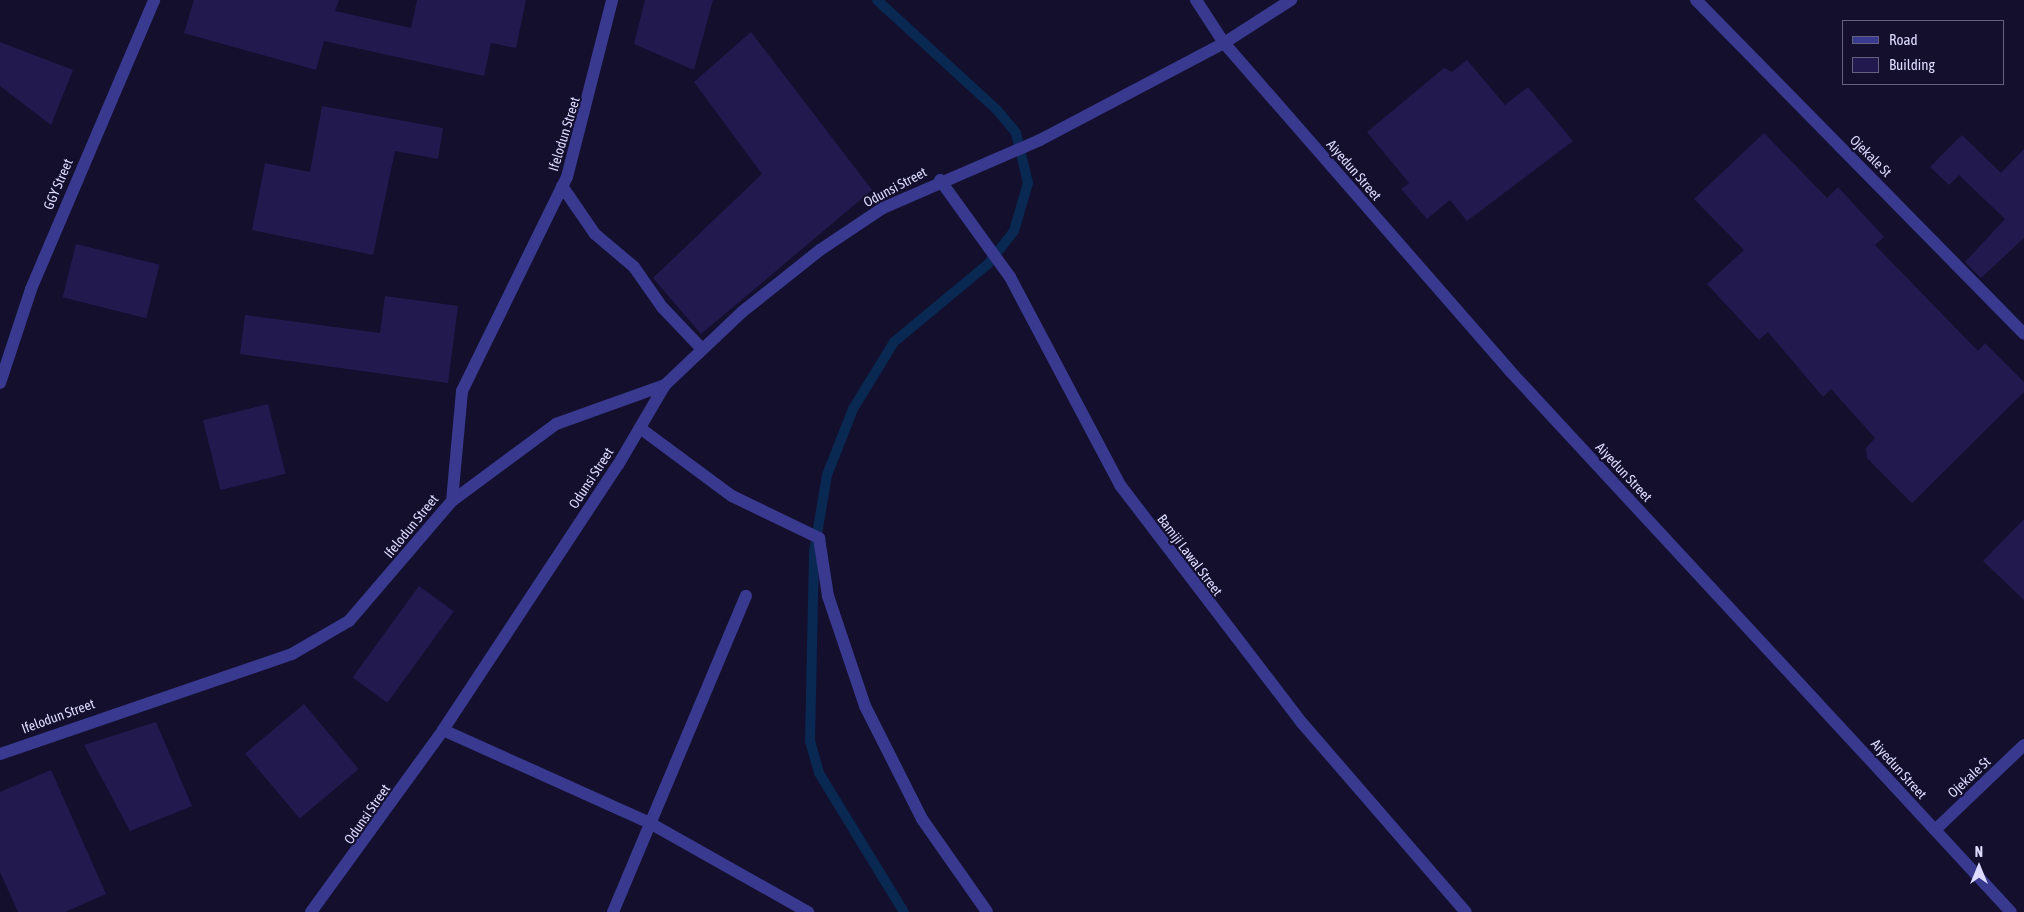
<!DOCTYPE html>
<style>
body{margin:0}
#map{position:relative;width:2024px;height:912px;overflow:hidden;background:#130f2d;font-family:"Asap Condensed",sans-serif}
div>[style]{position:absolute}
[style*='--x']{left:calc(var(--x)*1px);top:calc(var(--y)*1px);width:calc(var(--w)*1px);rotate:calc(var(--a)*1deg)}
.stream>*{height:10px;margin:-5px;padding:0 5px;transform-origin:5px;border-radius:5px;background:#092852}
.building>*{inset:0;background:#221a4f;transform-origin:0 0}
.minor>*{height:12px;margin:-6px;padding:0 6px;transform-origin:6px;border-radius:6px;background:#38398f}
span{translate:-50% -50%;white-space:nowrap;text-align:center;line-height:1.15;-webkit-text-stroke:4.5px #130f2d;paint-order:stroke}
.street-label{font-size:14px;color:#dddbff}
.legend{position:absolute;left:1842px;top:20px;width:162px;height:65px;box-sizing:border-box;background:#130f2d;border:1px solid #646181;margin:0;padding:6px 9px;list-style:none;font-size:15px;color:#dddbff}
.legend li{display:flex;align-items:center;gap:10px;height:25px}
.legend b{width:25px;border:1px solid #646181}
.north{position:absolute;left:1954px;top:842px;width:50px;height:50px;-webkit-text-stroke:4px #130f2d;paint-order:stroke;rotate:0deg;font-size:14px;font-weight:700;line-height:20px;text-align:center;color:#dddbff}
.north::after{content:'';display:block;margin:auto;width:18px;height:22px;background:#dddbff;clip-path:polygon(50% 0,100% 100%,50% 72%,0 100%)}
</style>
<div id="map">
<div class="stream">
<i style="--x:877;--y:0;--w:163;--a:42.5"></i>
<i style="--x:997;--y:110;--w:30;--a:50"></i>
<i style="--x:1016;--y:133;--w:51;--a:76.5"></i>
<i style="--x:1028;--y:183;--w:50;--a:106.3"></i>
<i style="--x:1014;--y:231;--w:42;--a:128.2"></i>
<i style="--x:988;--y:264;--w:122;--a:140.3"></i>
<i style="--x:894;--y:342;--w:79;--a:121.5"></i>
<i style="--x:853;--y:409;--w:71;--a:111.5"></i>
<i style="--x:827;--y:475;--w:78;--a:99.6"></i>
<i style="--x:814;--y:552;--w:189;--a:91.2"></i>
<i style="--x:810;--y:741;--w:33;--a:74"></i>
<i style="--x:819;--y:773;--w:163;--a:58.6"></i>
</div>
<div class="building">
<i style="clip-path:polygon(194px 0,339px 0,335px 11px,411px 28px,417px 0,526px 0,516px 48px,491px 43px,484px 76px,324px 41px,316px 70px,184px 33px)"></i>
<i style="clip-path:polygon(645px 0,713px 0,694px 70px,634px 44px)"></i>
<i style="clip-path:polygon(751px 32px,872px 190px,701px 334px,653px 278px,762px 174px,694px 82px)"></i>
<i style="clip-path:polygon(0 42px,73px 70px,51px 125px,0 86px)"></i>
<i style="clip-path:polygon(1467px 60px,1505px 105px,1528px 87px,1573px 141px,1467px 221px,1450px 200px,1427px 219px,1401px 189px,1409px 183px,1367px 132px,1444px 68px,1452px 72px)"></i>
<i style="clip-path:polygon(322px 106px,443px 128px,438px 159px,395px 151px,373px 255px,252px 230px,265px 163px,310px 172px)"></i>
<i style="clip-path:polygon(1764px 133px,1827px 198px,1838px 187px,1884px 237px,1875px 245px,1978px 351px,1985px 343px,2024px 382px,2024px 392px,1912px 503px,1867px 458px,1866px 448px,1875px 438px,1831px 389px,1823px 397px,1768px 332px,1759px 340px,1707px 284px,1744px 250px,1694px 199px)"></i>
<i style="clip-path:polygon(1962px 135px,2001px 173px,2024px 149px,2024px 238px,1981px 278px,1965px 262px,2005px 219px,1959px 175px,1949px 185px,1930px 167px)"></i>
<i style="left:76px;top:244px;width:86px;height:55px;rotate:14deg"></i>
<i style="clip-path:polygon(385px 296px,458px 306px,448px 383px,240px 354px,245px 315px,380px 333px)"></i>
<i style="left:268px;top:404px;width:72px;height:67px;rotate:76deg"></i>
<i style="clip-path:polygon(2024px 519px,2024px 600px,1983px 561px)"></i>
<i style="left:419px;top:586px;width:43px;height:113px;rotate:36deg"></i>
<i style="left:304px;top:704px;width:85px;height:77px;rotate:50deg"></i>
<i style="clip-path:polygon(156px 722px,192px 806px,130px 831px,84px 745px)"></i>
<i style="clip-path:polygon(51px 770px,106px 894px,65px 912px,18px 912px,0 872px,0 792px)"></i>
</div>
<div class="minor">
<i style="--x:1196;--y:0;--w:51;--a:56.9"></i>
<i style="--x:1224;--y:43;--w:435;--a:48.9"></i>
<i style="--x:1510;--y:371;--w:737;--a:47.2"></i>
<i style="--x:1696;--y:0;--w:468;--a:45.5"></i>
<i style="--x:940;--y:180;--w:120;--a:54.2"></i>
<i style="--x:1010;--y:277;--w:235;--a:62.1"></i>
<i style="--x:1120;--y:485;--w:300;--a:52.6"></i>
<i style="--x:1302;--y:723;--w:250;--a:49.1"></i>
<i style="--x:562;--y:186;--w:58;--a:55.5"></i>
<i style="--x:595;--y:234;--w:51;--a:40.2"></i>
<i style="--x:634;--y:267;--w:49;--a:55"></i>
<i style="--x:662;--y:307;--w:58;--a:46.4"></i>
<i style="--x:0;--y:383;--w:99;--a:-71.7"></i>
<i style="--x:31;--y:289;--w:314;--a:-66.9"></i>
<i style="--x:640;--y:428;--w:114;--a:36.5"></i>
<i style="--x:732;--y:496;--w:97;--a:25.8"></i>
<i style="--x:819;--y:538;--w:59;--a:81.2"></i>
<i style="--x:828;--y:596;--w:116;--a:71.4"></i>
<i style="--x:865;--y:706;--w:127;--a:63.2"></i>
<i style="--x:922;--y:819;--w:113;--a:55"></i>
<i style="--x:452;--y:501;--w:129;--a:-36.5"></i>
<i style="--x:556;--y:424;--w:116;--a:-19.7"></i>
<i style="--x:443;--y:730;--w:225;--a:24.2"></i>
<i style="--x:648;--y:822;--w:184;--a:29.4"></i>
<i style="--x:0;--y:754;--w:309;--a:-18.9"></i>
<i style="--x:292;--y:654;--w:66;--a:-30.1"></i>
<i style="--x:349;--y:621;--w:158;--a:-49.4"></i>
<i style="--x:452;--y:501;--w:110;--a:-84.8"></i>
<i style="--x:462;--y:391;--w:238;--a:-63.9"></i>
<i style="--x:567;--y:177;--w:183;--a:-75.7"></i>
<i style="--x:1935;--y:830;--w:123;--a:-43.7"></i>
<i style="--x:311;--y:912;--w:225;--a:-54"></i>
<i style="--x:443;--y:730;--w:318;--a:-56.6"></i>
<i style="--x:618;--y:465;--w:93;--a:-59.6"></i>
<i style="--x:665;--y:385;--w:106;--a:-43.5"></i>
<i style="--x:742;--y:312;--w:100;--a:-38.5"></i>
<i style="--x:820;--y:250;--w:76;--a:-33.7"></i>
<i style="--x:883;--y:208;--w:171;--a:-23.4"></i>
<i style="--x:1040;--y:140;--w:208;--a:-27.8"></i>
<i style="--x:1224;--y:43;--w:80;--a:-32.7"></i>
<i style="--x:613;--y:912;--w:343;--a:-67.2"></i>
</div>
<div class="street-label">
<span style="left:564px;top:134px;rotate:-73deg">Ifelodun Street</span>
<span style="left:1871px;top:156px;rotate:45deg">Ojekale St</span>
<span style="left:1354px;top:170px;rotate:49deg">Aiyedun Street</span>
<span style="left:58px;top:184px;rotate:-67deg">GGY Street</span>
<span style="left:895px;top:187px;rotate:-28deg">Odunsi Street</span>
<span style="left:1624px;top:472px;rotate:47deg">Aiyedun Street</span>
<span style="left:591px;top:478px;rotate:-57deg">Odunsi Street</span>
<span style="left:411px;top:526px;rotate:-51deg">Ifelodun Street</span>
<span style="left:1190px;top:555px;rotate:53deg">Bamiji Lawal Street</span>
<span style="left:58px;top:716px;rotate:-20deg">Ifelodun Street</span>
<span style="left:1899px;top:769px;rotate:48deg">Aiyedun Street</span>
<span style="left:1969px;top:777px;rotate:-43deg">Ojekale St</span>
<span style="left:367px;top:814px;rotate:-55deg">Odunsi Street</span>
</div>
<ul class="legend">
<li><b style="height:6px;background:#38398f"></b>Road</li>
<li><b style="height:14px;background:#221a4f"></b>Building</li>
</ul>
<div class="north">N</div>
</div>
